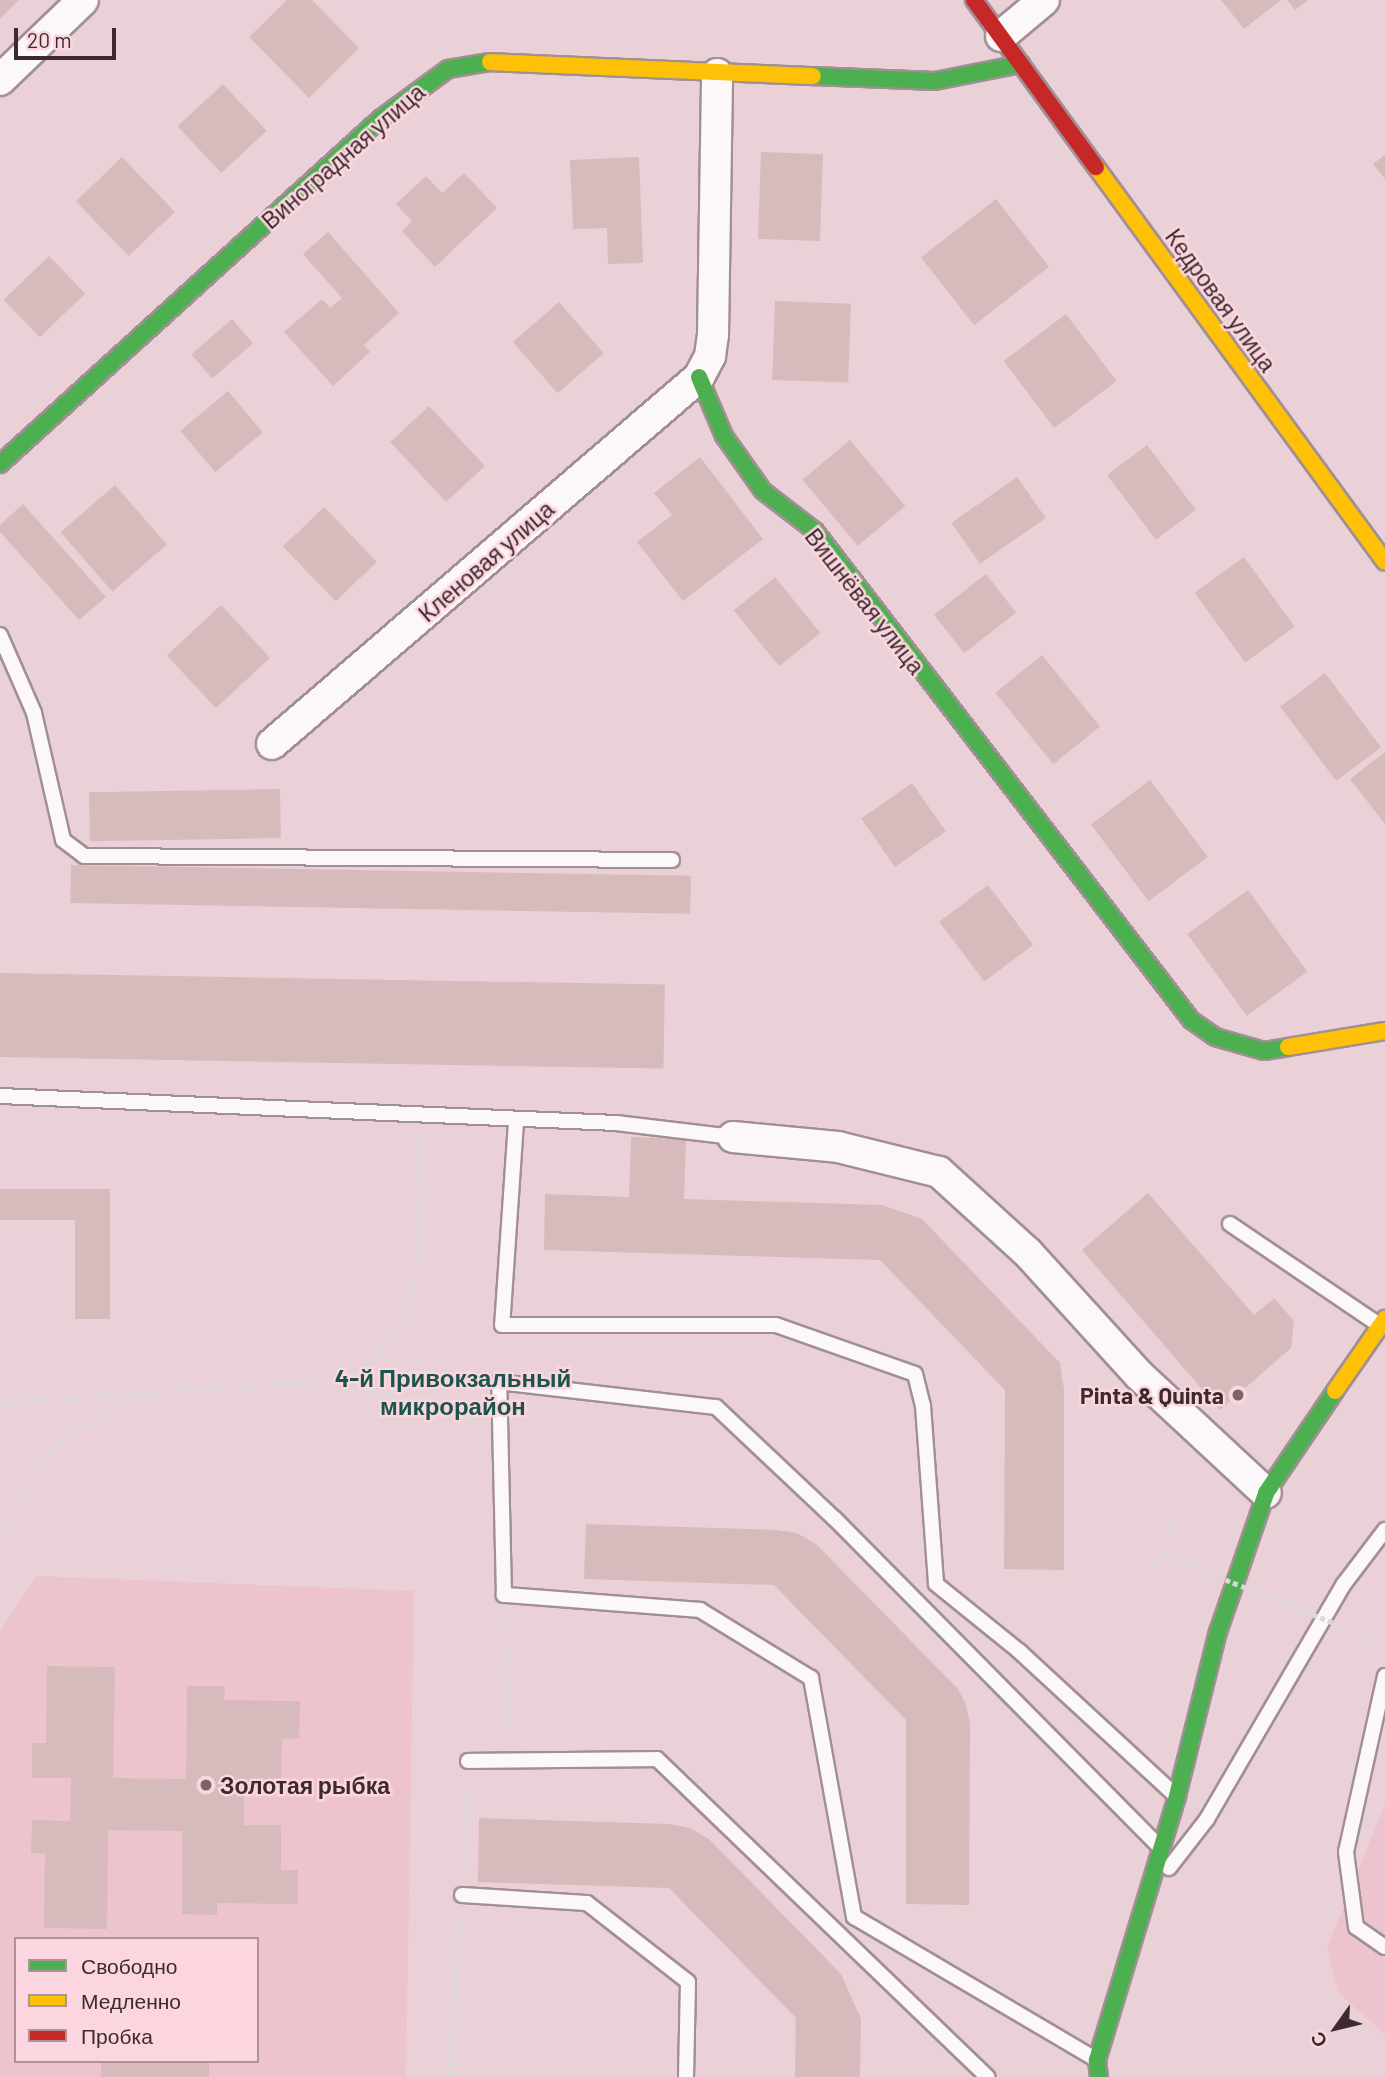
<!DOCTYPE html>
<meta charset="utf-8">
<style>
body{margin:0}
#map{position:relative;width:1385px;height:2077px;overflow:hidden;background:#ead0d7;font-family:Barlow,sans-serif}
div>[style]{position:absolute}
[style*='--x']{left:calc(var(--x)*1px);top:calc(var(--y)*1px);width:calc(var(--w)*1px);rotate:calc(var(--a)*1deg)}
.built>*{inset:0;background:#edc4ce}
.building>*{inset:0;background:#d7babc;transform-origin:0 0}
.path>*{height:4.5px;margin-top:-2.25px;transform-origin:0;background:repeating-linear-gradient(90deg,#ded7d9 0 5px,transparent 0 8.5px)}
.roads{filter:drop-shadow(2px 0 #a28f94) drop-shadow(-2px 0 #a28f94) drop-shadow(0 2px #a28f94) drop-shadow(0 -2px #a28f94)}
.lane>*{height:14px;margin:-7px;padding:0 7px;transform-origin:7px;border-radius:7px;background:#fcf8f9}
.street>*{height:30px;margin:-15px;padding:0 15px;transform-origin:15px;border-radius:15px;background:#fcf8f9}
.fast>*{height:16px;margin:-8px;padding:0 8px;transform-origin:8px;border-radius:8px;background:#4caf50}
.slow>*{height:16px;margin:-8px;padding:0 8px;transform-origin:8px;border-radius:8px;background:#ffc107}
.jam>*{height:16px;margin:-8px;padding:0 8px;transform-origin:8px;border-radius:8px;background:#c62828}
.path-bridge>*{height:4.5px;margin-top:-2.25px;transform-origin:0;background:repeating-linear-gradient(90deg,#ded7d9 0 5px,transparent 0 8.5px)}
.dots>*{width:19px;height:19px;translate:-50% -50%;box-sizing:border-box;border:4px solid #fcd6df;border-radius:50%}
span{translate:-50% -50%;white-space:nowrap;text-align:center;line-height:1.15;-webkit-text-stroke:5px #fcd6df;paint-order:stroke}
.street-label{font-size:23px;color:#3c2a2f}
.poi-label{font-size:23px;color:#3c2a2f;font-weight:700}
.right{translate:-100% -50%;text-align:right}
.left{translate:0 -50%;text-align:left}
.neighbourhood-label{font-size:24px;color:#1b544c;font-weight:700}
.legend{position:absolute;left:14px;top:1937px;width:245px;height:126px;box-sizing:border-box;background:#fcd6df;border:2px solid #af9199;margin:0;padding:9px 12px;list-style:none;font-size:21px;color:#3c2a2f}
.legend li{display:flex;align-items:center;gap:14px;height:35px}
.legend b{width:35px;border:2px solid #af9199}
.north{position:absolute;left:1301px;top:1993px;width:70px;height:70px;-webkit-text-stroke:5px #fcd6df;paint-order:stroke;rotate:236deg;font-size:19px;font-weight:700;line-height:28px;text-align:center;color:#3c2a2f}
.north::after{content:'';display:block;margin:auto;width:24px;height:32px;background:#3c2a2f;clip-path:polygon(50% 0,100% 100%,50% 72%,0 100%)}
.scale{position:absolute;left:14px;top:28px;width:102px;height:32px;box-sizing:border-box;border:4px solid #3c2a2f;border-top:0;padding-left:9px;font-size:21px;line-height:24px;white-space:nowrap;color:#3c2a2f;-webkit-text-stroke:5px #fcd6df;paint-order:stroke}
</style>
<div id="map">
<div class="built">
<i style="clip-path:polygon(evenodd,36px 1576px,414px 1591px,406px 2077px,0 2077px,0 1632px,36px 1576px,16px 1939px,257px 1939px,257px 2061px,16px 2061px,16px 1939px)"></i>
<i style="clip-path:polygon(1385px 1804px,1385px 2035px,1338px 1992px,1327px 1948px)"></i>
</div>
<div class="building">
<i style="clip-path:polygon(0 0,19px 0,0 19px)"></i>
<i style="clip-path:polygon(287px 0,312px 0,359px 48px,309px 98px,249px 37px)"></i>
<i style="clip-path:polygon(1221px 0,1281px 0,1244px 29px)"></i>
<i style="clip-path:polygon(1287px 0,1308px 0,1295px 10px)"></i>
<i style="left:223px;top:84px;width:64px;height:62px;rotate:47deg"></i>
<i style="left:761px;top:152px;width:62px;height:87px;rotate:2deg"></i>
<i style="clip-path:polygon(1385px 155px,1385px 179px,1373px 164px)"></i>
<i style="left:122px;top:157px;width:76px;height:64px;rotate:46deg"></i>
<i style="clip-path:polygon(639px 157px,643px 263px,608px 264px,607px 228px,573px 229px,570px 160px)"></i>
<i style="clip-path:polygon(464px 173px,497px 208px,435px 267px,402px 231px,412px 221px,396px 204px,426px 176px,442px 193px)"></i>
<i style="left:996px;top:199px;width:86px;height:95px;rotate:52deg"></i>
<i style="clip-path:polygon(328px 232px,399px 313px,364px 345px,370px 352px,333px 386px,284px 332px,322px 299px,330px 308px,342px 298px,303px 254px)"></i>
<i style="left:49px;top:256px;width:52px;height:63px;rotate:46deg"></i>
<i style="left:775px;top:301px;width:76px;height:79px;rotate:2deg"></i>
<i style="left:559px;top:302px;width:68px;height:61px;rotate:49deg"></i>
<i style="left:1066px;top:314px;width:84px;height:78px;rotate:53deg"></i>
<i style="left:232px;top:319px;width:32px;height:54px;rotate:49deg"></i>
<i style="left:228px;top:391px;width:54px;height:62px;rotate:50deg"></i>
<i style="left:429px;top:406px;width:82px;height:53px;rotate:47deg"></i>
<i style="left:850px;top:440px;width:86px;height:62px;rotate:50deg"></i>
<i style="left:1147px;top:445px;width:81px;height:50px;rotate:53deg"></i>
<i style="clip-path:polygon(700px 457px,763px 539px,683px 601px,637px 542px,672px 515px,654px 493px)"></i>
<i style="left:1017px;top:477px;width:50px;height:80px;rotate:55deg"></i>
<i style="left:115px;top:485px;width:79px;height:72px;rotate:49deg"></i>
<i style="clip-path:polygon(23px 504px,106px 597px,79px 620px,0 532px,0 525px)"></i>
<i style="left:324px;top:507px;width:76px;height:57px;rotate:46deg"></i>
<i style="left:1244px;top:557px;width:86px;height:61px;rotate:54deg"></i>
<i style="left:986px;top:574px;width:49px;height:66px;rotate:52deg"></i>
<i style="left:775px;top:577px;width:72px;height:53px;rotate:51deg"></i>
<i style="left:221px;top:605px;width:72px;height:74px;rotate:47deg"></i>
<i style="left:1042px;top:655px;width:92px;height:60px;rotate:51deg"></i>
<i style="left:1325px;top:673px;width:93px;height:56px;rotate:53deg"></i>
<i style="clip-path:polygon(1385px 752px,1385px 824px,1350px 779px)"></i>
<i style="left:1150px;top:780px;width:96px;height:74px;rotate:53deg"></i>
<i style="left:912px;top:783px;width:59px;height:62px;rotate:55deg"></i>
<i style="left:280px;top:789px;width:49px;height:191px;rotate:89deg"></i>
<i style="left:71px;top:865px;width:620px;height:38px;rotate:1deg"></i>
<i style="left:988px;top:885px;width:75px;height:61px;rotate:53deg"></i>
<i style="left:1248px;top:890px;width:101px;height:75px;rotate:54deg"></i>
<i style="left:0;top:973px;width:665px;height:84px;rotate:1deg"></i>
<i style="clip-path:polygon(631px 1137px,686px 1139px,684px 1199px,882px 1205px,922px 1219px,1060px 1363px,1064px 1390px,1064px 1570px,1004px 1569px,1005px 1390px,880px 1260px,544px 1250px,545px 1194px,629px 1197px)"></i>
<i style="clip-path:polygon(0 1189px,110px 1189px,110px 1319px,75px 1319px,75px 1220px,0 1220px)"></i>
<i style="clip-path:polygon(1148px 1193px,1254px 1315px,1274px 1298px,1294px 1321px,1291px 1348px,1220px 1410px,1082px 1250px)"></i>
<i style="clip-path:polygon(586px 1524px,776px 1530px,797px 1533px,816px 1544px,958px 1689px,966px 1705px,970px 1724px,969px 1905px,906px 1904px,906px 1720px,774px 1585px,584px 1579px)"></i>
<i style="clip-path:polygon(47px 1666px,115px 1667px,113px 1778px,186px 1779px,187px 1686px,225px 1686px,224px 1700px,300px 1701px,299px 1738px,282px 1739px,281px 1785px,244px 1784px,244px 1825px,281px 1825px,281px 1870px,298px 1870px,298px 1904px,217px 1903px,217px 1915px,182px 1914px,182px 1831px,108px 1830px,107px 1929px,44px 1928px,45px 1853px,31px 1853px,32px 1820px,70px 1821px,71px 1778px,32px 1778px,32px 1743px,46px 1743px)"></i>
<i style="clip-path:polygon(479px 1818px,669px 1824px,690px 1828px,709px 1839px,841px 1974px,861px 2019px,860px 2077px,795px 2077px,796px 2018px,669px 1888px,478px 1882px)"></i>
<i style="left:101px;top:2061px;width:108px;height:16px"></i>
</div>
<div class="path">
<i style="--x:419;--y:1136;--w:82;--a:88.6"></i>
<i style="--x:421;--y:1218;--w:60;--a:94.8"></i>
<i style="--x:416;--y:1278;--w:43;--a:104.7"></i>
<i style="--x:405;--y:1320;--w:39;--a:125"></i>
<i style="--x:383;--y:1352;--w:47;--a:144.6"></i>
<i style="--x:345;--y:1379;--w:95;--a:19"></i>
<i style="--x:435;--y:1410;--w:44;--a:11.8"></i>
<i style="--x:0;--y:1403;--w:346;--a:-4"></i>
<i style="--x:0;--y:1544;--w:93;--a:-64"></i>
<i style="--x:41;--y:1460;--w:43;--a:-39.3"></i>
<i style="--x:74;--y:1433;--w:79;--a:-30.5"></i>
<i style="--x:1166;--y:1552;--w:32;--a:28"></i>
<i style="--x:1149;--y:1577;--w:30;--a:-56"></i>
<i style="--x:1166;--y:1552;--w:32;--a:-79"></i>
<i style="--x:505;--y:1618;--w:121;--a:87.6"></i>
<i style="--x:1347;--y:1628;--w:41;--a:21.5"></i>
<i style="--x:463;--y:1874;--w:90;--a:-87.5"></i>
<i style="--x:449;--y:2077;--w:160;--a:-86.1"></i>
</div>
<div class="roads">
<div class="lane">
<i style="--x:0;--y:635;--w:85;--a:66.4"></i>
<i style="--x:34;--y:713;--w:130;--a:77.1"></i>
<i style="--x:63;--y:840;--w:26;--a:37"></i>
<i style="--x:84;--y:856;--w:588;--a:0.39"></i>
<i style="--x:0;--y:1096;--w:617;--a:2.51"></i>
<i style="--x:616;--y:1123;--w:118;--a:6.8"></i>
<i style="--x:516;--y:1122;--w:203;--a:93.9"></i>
<i style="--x:502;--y:1325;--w:274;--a:0"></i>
<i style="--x:776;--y:1325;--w:147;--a:19.4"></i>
<i style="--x:915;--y:1374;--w:33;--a:76"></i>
<i style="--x:923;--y:1406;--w:178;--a:85.8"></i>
<i style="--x:936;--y:1584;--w:107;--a:38.9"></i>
<i style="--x:1019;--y:1651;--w:209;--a:42.7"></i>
<i style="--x:1230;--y:1224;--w:180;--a:34.1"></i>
<i style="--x:1385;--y:1676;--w:180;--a:102.5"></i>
<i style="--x:1346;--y:1852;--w:76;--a:82.4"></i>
<i style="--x:1356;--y:1927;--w:35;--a:35"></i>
<i style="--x:468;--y:1761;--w:189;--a:-0.6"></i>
<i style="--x:657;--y:1759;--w:459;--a:43.9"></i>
<i style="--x:1169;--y:1868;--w:62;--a:-52.2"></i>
<i style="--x:1207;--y:1819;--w:272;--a:-59.8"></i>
<i style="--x:1344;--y:1584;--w:68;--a:-52.8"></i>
<i style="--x:462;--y:1895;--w:125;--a:3.7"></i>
<i style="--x:587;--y:1903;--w:128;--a:38"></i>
<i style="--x:688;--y:1982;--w:95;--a:91.2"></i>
<i style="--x:1097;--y:2060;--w:282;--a:-149.5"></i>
<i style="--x:854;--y:1917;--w:243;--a:-100.2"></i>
<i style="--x:811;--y:1678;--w:130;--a:-148.5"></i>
<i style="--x:700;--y:1610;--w:197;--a:-175.6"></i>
<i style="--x:504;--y:1595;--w:213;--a:-91.3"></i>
<i style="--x:499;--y:1382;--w:218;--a:6.6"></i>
<i style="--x:716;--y:1407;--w:163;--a:43.3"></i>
<i style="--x:835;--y:1519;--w:460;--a:45.3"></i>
</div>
<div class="street">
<i style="--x:1001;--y:36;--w:56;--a:-39.9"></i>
<i style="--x:0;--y:80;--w:115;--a:-43.9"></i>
<i style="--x:272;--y:744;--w:563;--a:-40.68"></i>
<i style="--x:699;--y:377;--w:24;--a:-62"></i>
<i style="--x:710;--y:356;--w:21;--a:-82"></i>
<i style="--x:713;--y:335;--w:261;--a:-89.1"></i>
<i style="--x:733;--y:1137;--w:105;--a:5.4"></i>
<i style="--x:838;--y:1147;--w:104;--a:13.9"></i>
<i style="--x:939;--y:1172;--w:120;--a:42.3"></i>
<i style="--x:1028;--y:1253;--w:165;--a:47.7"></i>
<i style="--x:1139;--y:1375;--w:173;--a:42.9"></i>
</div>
<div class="fast">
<i style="--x:813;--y:76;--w:122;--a:2.3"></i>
<i style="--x:935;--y:81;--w:88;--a:-11.2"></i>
<i style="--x:699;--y:377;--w:64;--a:67"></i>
<i style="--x:724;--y:436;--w:67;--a:54.7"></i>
<i style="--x:763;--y:491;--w:66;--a:37.6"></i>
<i style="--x:815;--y:531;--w:617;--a:52.44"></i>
<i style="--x:1191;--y:1020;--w:29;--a:35"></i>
<i style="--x:1215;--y:1037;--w:51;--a:15.9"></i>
<i style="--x:1264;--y:1051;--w:24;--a:-9"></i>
<i style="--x:0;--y:464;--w:513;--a:-42.24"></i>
<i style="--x:380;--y:119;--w:84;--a:-36.3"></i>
<i style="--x:448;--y:69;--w:43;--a:-9.5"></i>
<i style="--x:1099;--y:2077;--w:17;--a:-97"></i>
<i style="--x:1097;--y:2060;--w:276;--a:-73.1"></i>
<i style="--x:1177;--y:1796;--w:169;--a:-76"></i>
<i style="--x:1218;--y:1632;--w:147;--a:-70.9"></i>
<i style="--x:1266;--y:1493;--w:123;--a:-55.9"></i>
</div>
<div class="slow">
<i style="--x:490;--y:62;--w:323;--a:2.5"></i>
<i style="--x:1096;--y:167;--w:489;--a:53.8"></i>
<i style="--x:1288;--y:1047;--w:98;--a:-9.4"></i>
<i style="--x:1335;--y:1391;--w:88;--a:-55.2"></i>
</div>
<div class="jam">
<i style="--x:974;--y:0;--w:207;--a:53.9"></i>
</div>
</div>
<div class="path-bridge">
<i style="--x:1194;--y:1567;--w:156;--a:21.8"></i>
</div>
<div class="dots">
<i style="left:1238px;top:1395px;background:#79646a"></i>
<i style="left:206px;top:1785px;background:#79646a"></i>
</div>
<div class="street-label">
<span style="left:343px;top:156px;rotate:-41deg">Виноградная улица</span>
<span style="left:1221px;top:300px;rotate:54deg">Кедровая улица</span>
<span style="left:486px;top:561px;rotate:-41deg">Кленовая улица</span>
<span style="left:865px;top:601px;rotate:52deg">Вишнёвая улица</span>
</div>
<div class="poi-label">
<span class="right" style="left:1224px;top:1395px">Pinta &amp; Quinta</span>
<span class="left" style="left:220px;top:1785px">Золотая рыбка</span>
</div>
<div class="neighbourhood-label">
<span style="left:453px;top:1392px">4-й Привокзальный<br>микрорайон</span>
</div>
<ul class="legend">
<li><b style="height:9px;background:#4caf50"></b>Свободно</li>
<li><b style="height:9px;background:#ffc107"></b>Медленно</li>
<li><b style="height:9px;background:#c62828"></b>Пробка</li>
</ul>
<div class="north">С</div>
<div class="scale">20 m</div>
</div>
